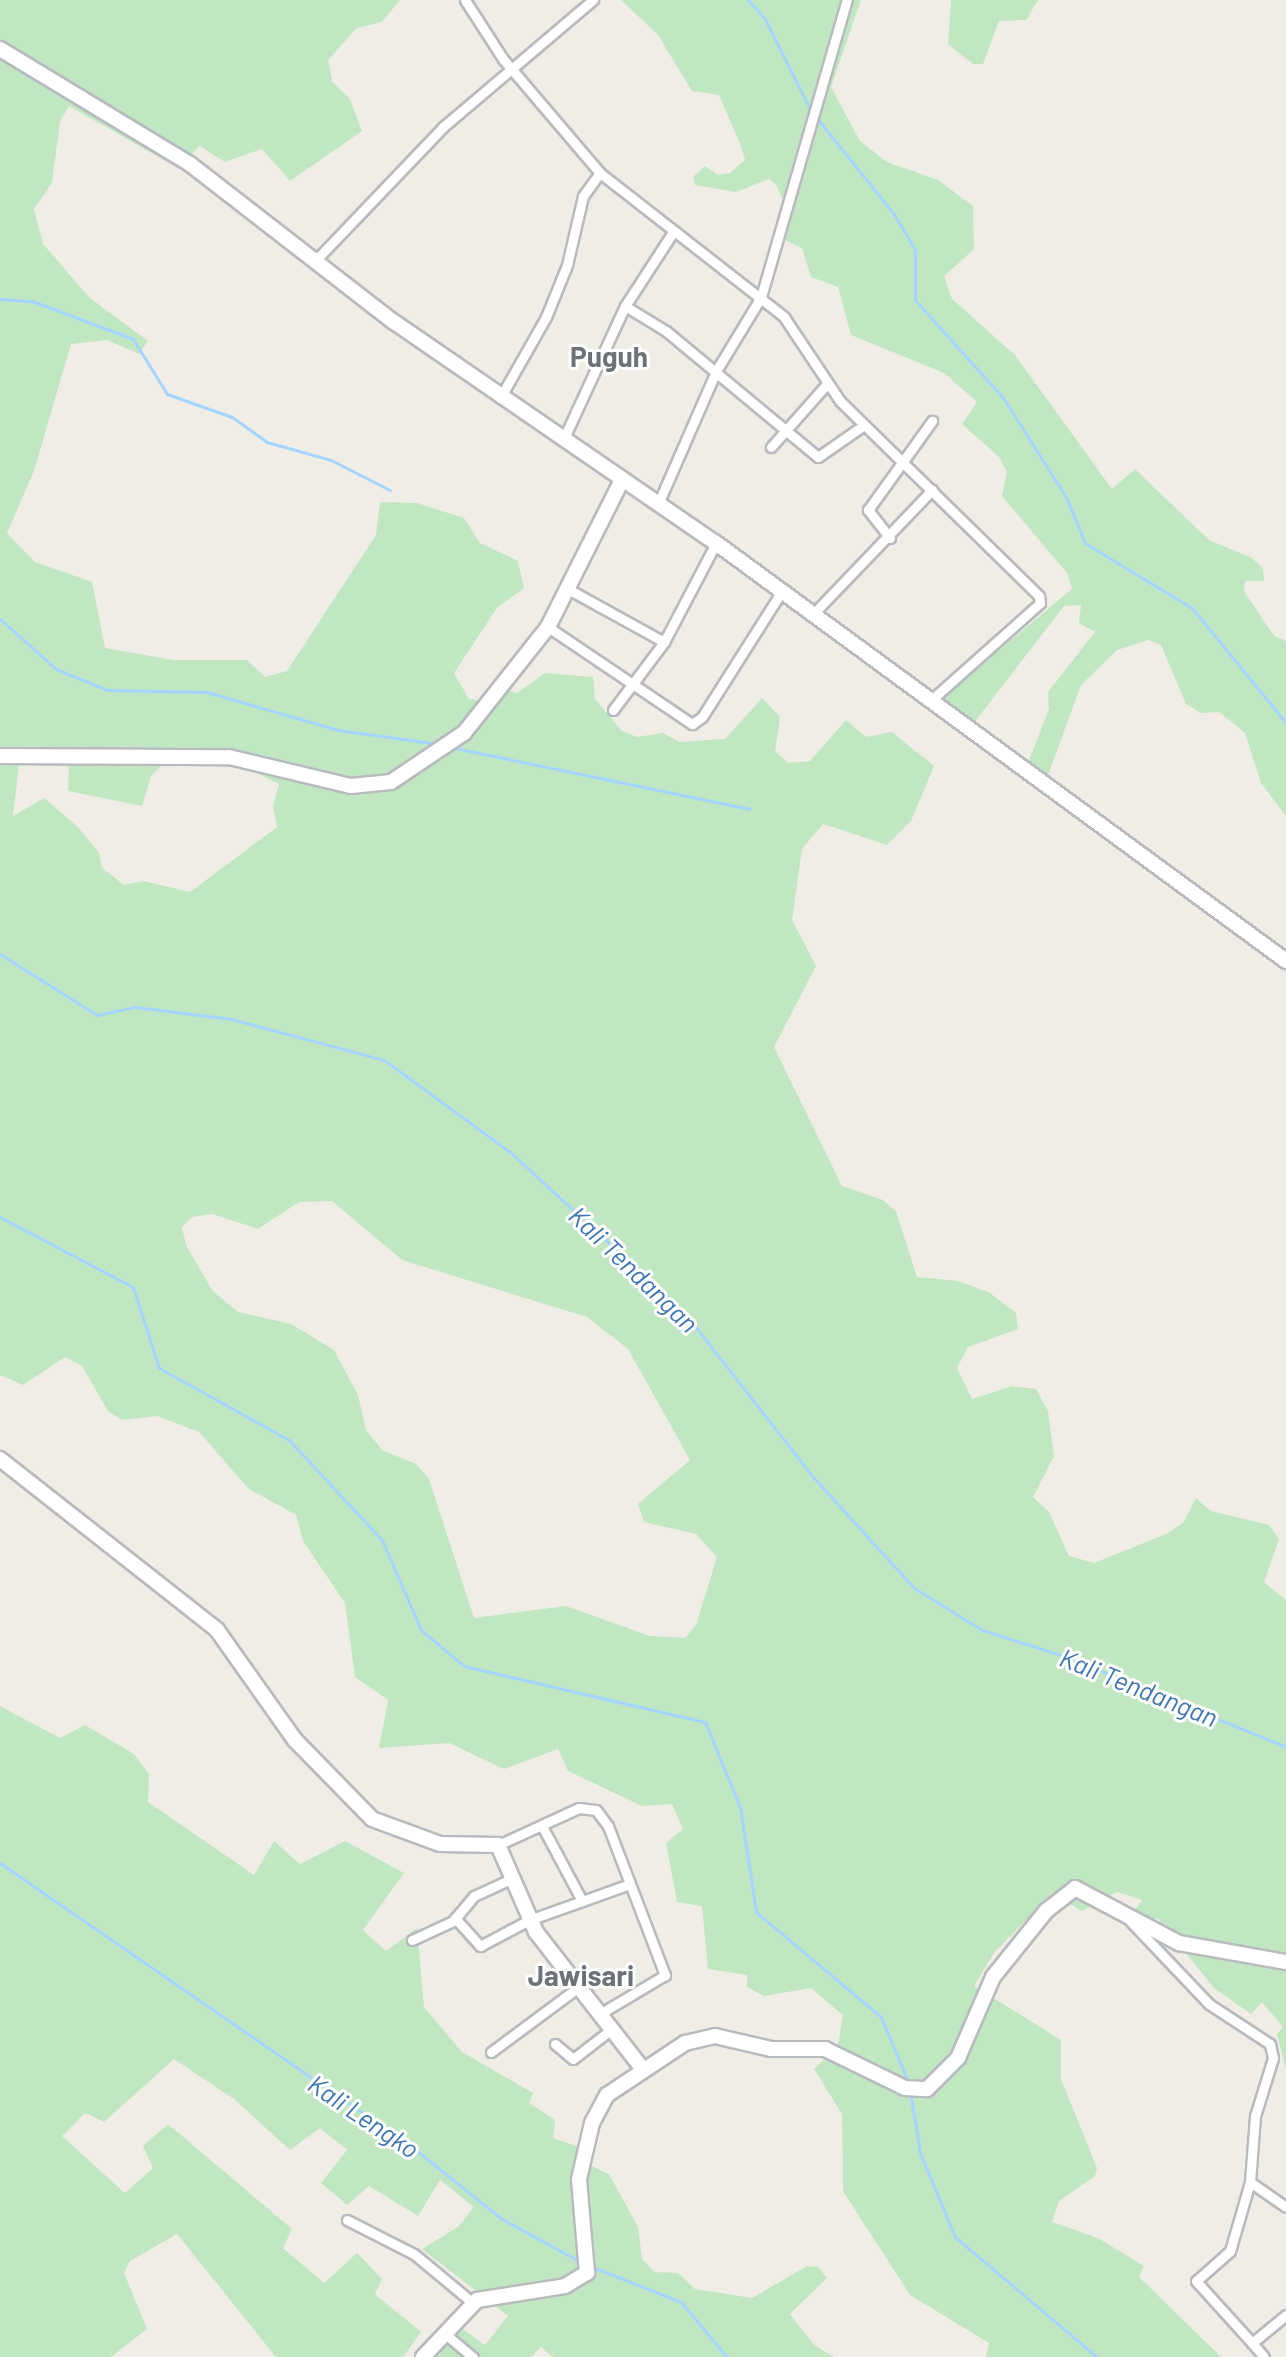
<!DOCTYPE html>
<style>
body{margin:0}
#map{position:relative;width:1286px;height:2357px;overflow:hidden;background:#efede5;font-family:Barlow,sans-serif}
div>[style]{position:absolute}
[style*='--x']{left:calc(var(--x)*1px);top:calc(var(--y)*1px);width:calc(var(--w)*1px);rotate:calc(var(--a)*1deg)}
.green>*{inset:0;background:#c1e7c2}
.stream>*{height:3px;margin:-1.5px;padding:0 1.5px;transform-origin:1.5px;border-radius:1.5px;background:#a5d5ff}
.roads{filter:drop-shadow(2px 0 #b7babf) drop-shadow(-2px 0 #b7babf) drop-shadow(0 2px #b7babf) drop-shadow(0 -2px #b7babf)}
.street>*{height:9px;margin:-4.5px;padding:0 4.5px;transform-origin:4.5px;border-radius:4.5px;background:#fff}
.secondary>*{height:14px;margin:-7px;padding:0 7px;transform-origin:7px;border-radius:7px;background:#fff}
span{translate:-50% -50%;white-space:nowrap;text-align:center;line-height:1.15;-webkit-text-stroke:6px #fff;paint-order:stroke}
.water-label{font-size:26px;color:#3f75b4;font-style:italic}
.quarter-label{font-size:28px;color:#6d7278;font-weight:700}
</style>
<div id="map">
<div class="green">
<i style="clip-path:polygon(evenodd,0 0,400px 0,382px 22px,357px 28px,328px 60px,332px 81px,350px 99px,362px 131px,290px 181px,262px 149px,225px 162px,200px 146px,178px 168px,69px 106px,60px 121px,52px 183px,34px 209px,43px 244px,90px 298px,148px 341px,139px 354px,107px 340px,71px 344px,34px 471px,7px 533px,35px 562px,92px 582px,105px 648px,173px 660px,247px 660px,265px 677px,287px 671px,376px 535px,380px 502px,417px 503px,464px 518px,480px 543px,518px 561px,524px 588px,497px 608px,454px 673px,469px 699px,485px 701px,494px 688px,517px 693px,545px 673px,593px 677px,595px 699px,622px 731px,637px 737px,663px 733px,680px 742px,725px 739px,762px 698px,780px 717px,775px 751px,788px 763px,810px 761px,846px 720px,866px 737px,892px 732px,934px 766px,911px 821px,887px 845px,823px 824px,802px 849px,792px 920px,816px 966px,774px 1047px,842px 1186px,883px 1200px,896px 1211px,917px 1277px,958px 1281px,990px 1293px,1016px 1313px,1018px 1329px,968px 1347px,957px 1368px,972px 1399px,1012px 1386px,1036px 1389px,1048px 1411px,1054px 1456px,1033px 1497px,1049px 1512px,1069px 1556px,1094px 1563px,1166px 1534px,1183px 1523px,1196px 1498px,1211px 1511px,1269px 1525px,1279px 1539px,1264px 1582px,1286px 1600px,1286px 2070px,1277px 2034px,1283px 2027px,1262px 2002px,1251px 2014px,1214px 1988px,1157px 1918px,1148px 1924px,1133px 1914px,1142px 1900px,1117px 1892px,1082px 1911px,1052px 1893px,994px 1953px,974px 1986px,1061px 2040px,1061px 2079px,1097px 2168px,1095px 2176px,1059px 2201px,1052px 2222px,1098px 2238px,1144px 2266px,1139px 2277px,1221px 2357px,986px 2357px,989px 2343px,910px 2295px,843px 2191px,842px 2114px,814px 2069px,838px 2046px,843px 2015px,811px 1988px,764px 1996px,747px 1987px,747px 1975px,708px 1969px,702px 1906px,677px 1902px,666px 1843px,683px 1829px,672px 1804px,642px 1806px,568px 1771px,558px 1749px,504px 1769px,449px 1743px,379px 1748px,388px 1700px,355px 1677px,345px 1603px,303px 1541px,296px 1515px,249px 1489px,199px 1432px,157px 1416px,122px 1420px,108px 1411px,82px 1366px,65px 1357px,23px 1385px,0 1375px,0 0,63px 758px,69px 768px,68px 791px,142px 806px,151px 776px,161px 766px,233px 761px,279px 784px,273px 806px,277px 827px,190px 892px,143px 881px,124px 885px,102px 868px,99px 853px,77px 826px,44px 798px,13px 816px,19px 765px,63px 758px,0 0,332px 1201px,402px 1260px,587px 1317px,628px 1349px,690px 1460px,638px 1504px,644px 1522px,696px 1534px,717px 1557px,696px 1625px,685px 1638px,650px 1636px,566px 1606px,474px 1618px,429px 1479px,416px 1464px,382px 1450px,366px 1430px,358px 1395px,334px 1350px,291px 1324px,238px 1312px,212px 1290px,186px 1245px,182px 1227px,192px 1217px,212px 1214px,258px 1229px,299px 1202px,332px 1201px)"></i>
<i style="clip-path:polygon(621px 0,861px 0,831px 87px,860px 141px,887px 162px,938px 180px,973px 206px,974px 249px,944px 276px,952px 299px,1015px 355px,1112px 489px,1135px 469px,1209px 540px,1252px 558px,1263px 569px,1264px 581px,1245px 581px,1244px 591px,1274px 636px,1286px 641px,1286px 816px,1261px 783px,1245px 733px,1219px 712px,1201px 713px,1186px 704px,1161px 645px,1148px 640px,1117px 650px,1081px 685px,1047px 778px,1028px 763px,1049px 709px,1048px 692px,1095px 632px,1079px 623px,1081px 605px,1064px 606px,973px 724px,944px 707px,947px 694px,1072px 589px,1067px 573px,1002px 496px,1007px 472px,999px 457px,962px 424px,977px 402px,944px 373px,851px 335px,838px 287px,811px 277px,802px 248px,785px 240px,791px 216px,776px 185px,769px 179px,736px 192px,695px 185px,693px 177px,705px 166px,718px 175px,730px 173px,745px 160px,741px 146px,719px 95px,692px 91px,658px 35px)"></i>
<i style="clip-path:polygon(951px 0,1038px 0,1026px 20px,999px 21px,983px 64px,973px 64px,948px 44px)"></i>
<i style="clip-path:polygon(0 1706px,60px 1738px,85px 1725px,134px 1754px,149px 1774px,148px 1802px,254px 1875px,274px 1841px,300px 1864px,345px 1841px,404px 1873px,363px 1930px,386px 1951px,417px 1928px,424px 2007px,462px 2052px,533px 2093px,529px 2103px,555px 2120px,553px 2138px,579px 2147px,587px 2164px,609px 2174px,638px 2227px,642px 2259px,654px 2272px,678px 2273px,695px 2289px,752px 2298px,807px 2266px,818px 2267px,827px 2278px,790px 2314px,814px 2345px,834px 2357px,553px 2357px,541px 2347px,531px 2357px,437px 2357px,461px 2328px,485px 2345px,508px 2316px,422px 2249px,458px 2227px,474px 2207px,440px 2180px,418px 2216px,369px 2186px,347px 2205px,321px 2183px,347px 2150px,320px 2128px,290px 2150px,234px 2099px,174px 2059px,104px 2122px,85px 2113px,62px 2136px,125px 2193px,153px 2168px,143px 2146px,168px 2124px,292px 2229px,283px 2248px,324px 2283px,357px 2253px,382px 2279px,375px 2294px,421px 2332px,403px 2357px,276px 2357px,177px 2234px,130px 2261px,124px 2273px,147px 2329px,111px 2357px,0 2357px)"></i>
</div>
<div class="stream">
<i style="--x:748;--y:0;--w:25;--a:48"></i>
<i style="--x:765;--y:19;--w:103;--a:63.4"></i>
<i style="--x:816;--y:117;--w:124;--a:51.2"></i>
<i style="--x:894;--y:214;--w:42;--a:59.7"></i>
<i style="--x:915;--y:250;--w:50;--a:90"></i>
<i style="--x:915;--y:300;--w:133;--a:48"></i>
<i style="--x:1004;--y:399;--w:116;--a:57.7"></i>
<i style="--x:1066;--y:497;--w:50;--a:67.6"></i>
<i style="--x:1085;--y:543;--w:125;--a:31.3"></i>
<i style="--x:1192;--y:608;--w:149;--a:50.7"></i>
<i style="--x:0;--y:299;--w:32;--a:4"></i>
<i style="--x:32;--y:301;--w:108;--a:20.6"></i>
<i style="--x:133;--y:339;--w:65;--a:58.3"></i>
<i style="--x:167;--y:394;--w:69;--a:19.5"></i>
<i style="--x:232;--y:417;--w:43;--a:35.5"></i>
<i style="--x:267;--y:442;--w:66;--a:15.7"></i>
<i style="--x:331;--y:460;--w:66;--a:27"></i>
<i style="--x:0;--y:619;--w:75;--a:41.8"></i>
<i style="--x:56;--y:669;--w:55;--a:22.4"></i>
<i style="--x:107;--y:690;--w:100;--a:1.1"></i>
<i style="--x:207;--y:692;--w:136;--a:16.2"></i>
<i style="--x:338;--y:730;--w:102;--a:7.9"></i>
<i style="--x:450;--y:747;--w:306;--a:11.7"></i>
<i style="--x:0;--y:954;--w:115;--a:32.2"></i>
<i style="--x:97;--y:1015;--w:39;--a:-12"></i>
<i style="--x:135;--y:1007;--w:97;--a:7.1"></i>
<i style="--x:231;--y:1019;--w:158;--a:15"></i>
<i style="--x:384;--y:1060;--w:156;--a:36.1"></i>
<i style="--x:510;--y:1152;--w:235;--a:42.6"></i>
<i style="--x:683;--y:1311;--w:212;--a:51.9"></i>
<i style="--x:814;--y:1478;--w:149;--a:47.7"></i>
<i style="--x:914;--y:1588;--w:80;--a:31.7"></i>
<i style="--x:982;--y:1630;--w:89;--a:17.6"></i>
<i style="--x:1067;--y:1657;--w:237;--a:22.3"></i>
<i style="--x:0;--y:1217;--w:150;--a:27.8"></i>
<i style="--x:133;--y:1287;--w:85;--a:72.2"></i>
<i style="--x:159;--y:1368;--w:149;--a:29"></i>
<i style="--x:289;--y:1440;--w:137;--a:47.1"></i>
<i style="--x:382;--y:1540;--w:98;--a:66.6"></i>
<i style="--x:421;--y:1630;--w:56;--a:39.9"></i>
<i style="--x:464;--y:1666;--w:247;--a:13.1"></i>
<i style="--x:705;--y:1722;--w:92;--a:67.6"></i>
<i style="--x:740;--y:1807;--w:106;--a:81.3"></i>
<i style="--x:756;--y:1912;--w:163;--a:40"></i>
<i style="--x:881;--y:2017;--w:73;--a:67.3"></i>
<i style="--x:0;--y:1863;--w:500;--a:34.58"></i>
<i style="--x:412;--y:2147;--w:115;--a:38.7"></i>
<i style="--x:502;--y:2219;--w:88;--a:28.6"></i>
<i style="--x:910;--y:2091;--w:63;--a:80.8"></i>
<i style="--x:920;--y:2153;--w:91;--a:67.4"></i>
<i style="--x:955;--y:2237;--w:186;--a:40.2"></i>
<i style="--x:590;--y:2266;--w:98;--a:21.6"></i>
<i style="--x:681;--y:2302;--w:72;--a:50.1"></i>
</div>
<div class="roads">
<div class="street">
<i style="--x:465;--y:0;--w:70;--a:57.2"></i>
<i style="--x:503;--y:59;--w:150;--a:49.6"></i>
<i style="--x:600;--y:173;--w:234;--a:38"></i>
<i style="--x:784;--y:317;--w:101;--a:56.3"></i>
<i style="--x:840;--y:401;--w:279;--a:44.4"></i>
<i style="--x:1039;--y:596;--w:7;--a:82"></i>
<i style="--x:1040;--y:603;--w:149;--a:138.3"></i>
<i style="--x:314;--y:262;--w:187;--a:-46.3"></i>
<i style="--x:443;--y:127;--w:197;--a:-40.3"></i>
<i style="--x:625;--y:306;--w:48;--a:31.4"></i>
<i style="--x:666;--y:331;--w:197;--a:39.7"></i>
<i style="--x:818;--y:457;--w:56;--a:-34.8"></i>
<i style="--x:500;--y:398;--w:93;--a:-60.4"></i>
<i style="--x:546;--y:317;--w:56;--a:-68"></i>
<i style="--x:567;--y:265;--w:71;--a:-76.9"></i>
<i style="--x:583;--y:196;--w:29;--a:-54"></i>
<i style="--x:563;--y:440;--w:148;--a:-65.2"></i>
<i style="--x:625;--y:306;--w:88;--a:-57"></i>
<i style="--x:771;--y:447;--w:84;--a:-48.4"></i>
<i style="--x:658;--y:504;--w:145;--a:-66.4"></i>
<i style="--x:716;--y:371;--w:87;--a:-58.7"></i>
<i style="--x:761;--y:297;--w:309;--a:-73.9"></i>
<i style="--x:890;--y:538;--w:36;--a:-128"></i>
<i style="--x:868;--y:510;--w:110;--a:-54.3"></i>
<i style="--x:568;--y:589;--w:110;--a:28.9"></i>
<i style="--x:813;--y:614;--w:172;--a:-46.2"></i>
<i style="--x:548;--y:627;--w:174;--a:34"></i>
<i style="--x:692;--y:724;--w:12;--a:-35"></i>
<i style="--x:702;--y:717;--w:149;--a:-57.6"></i>
<i style="--x:613;--y:710;--w:85;--a:-53.1"></i>
<i style="--x:664;--y:642;--w:112;--a:-62.3"></i>
<i style="--x:542;--y:1826;--w:85;--a:61.9"></i>
<i style="--x:498;--y:1845;--w:89;--a:-24.6"></i>
<i style="--x:579;--y:1808;--w:17;--a:7"></i>
<i style="--x:596;--y:1810;--w:20;--a:53"></i>
<i style="--x:608;--y:1826;--w:160;--a:69.1"></i>
<i style="--x:665;--y:1975;--w:74;--a:149.3"></i>
<i style="--x:455;--y:1918;--w:38;--a:48"></i>
<i style="--x:480;--y:1946;--w:55;--a:-28"></i>
<i style="--x:529;--y:1920;--w:107;--a:-19.6"></i>
<i style="--x:1131;--y:1922;--w:113;--a:46.4"></i>
<i style="--x:1209;--y:2004;--w:73;--a:33.3"></i>
<i style="--x:1270;--y:2044;--w:14;--a:78"></i>
<i style="--x:1273;--y:2058;--w:61;--a:107.2"></i>
<i style="--x:1255;--y:2116;--w:66;--a:94.3"></i>
<i style="--x:1250;--y:2182;--w:44;--a:34.8"></i>
<i style="--x:412;--y:1940;--w:45;--a:-24.9"></i>
<i style="--x:453;--y:1921;--w:33;--a:-50"></i>
<i style="--x:474;--y:1896;--w:43;--a:-24.8"></i>
<i style="--x:555;--y:2044;--w:23;--a:40"></i>
<i style="--x:573;--y:2059;--w:51;--a:-37.8"></i>
<i style="--x:491;--y:2052;--w:111;--a:-36.6"></i>
<i style="--x:1250;--y:2182;--w:72;--a:106.2"></i>
<i style="--x:1230;--y:2251;--w:45;--a:138.6"></i>
<i style="--x:1196;--y:2281;--w:84;--a:47.9"></i>
<i style="--x:1252;--y:2343;--w:44;--a:-39.5"></i>
<i style="--x:347;--y:2220;--w:75;--a:26.9"></i>
<i style="--x:414;--y:2254;--w:77;--a:39.7"></i>
<i style="--x:444;--y:2333;--w:38;--a:40"></i>
<i style="--x:1252;--y:2343;--w:18;--a:49"></i>
</div>
<div class="secondary">
<i style="--x:0;--y:49;--w:222;--a:31.2"></i>
<i style="--x:190;--y:164;--w:258;--a:37.8"></i>
<i style="--x:394;--y:322;--w:391;--a:34.5"></i>
<i style="--x:716;--y:543;--w:707;--a:36.25"></i>
<i style="--x:0;--y:756;--w:229;--a:0.3"></i>
<i style="--x:229;--y:757;--w:125;--a:13.4"></i>
<i style="--x:351;--y:786;--w:40;--a:-5.7"></i>
<i style="--x:391;--y:782;--w:88;--a:-33.9"></i>
<i style="--x:464;--y:733;--w:135;--a:-51.6"></i>
<i style="--x:548;--y:627;--w:162;--a:-63.3"></i>
<i style="--x:0;--y:1459;--w:276;--a:38.2"></i>
<i style="--x:217;--y:1630;--w:135;--a:54.7"></i>
<i style="--x:295;--y:1740;--w:110;--a:45.7"></i>
<i style="--x:372;--y:1819;--w:72;--a:20.2"></i>
<i style="--x:440;--y:1844;--w:58;--a:1"></i>
<i style="--x:498;--y:1845;--w:95;--a:66.4"></i>
<i style="--x:536;--y:1932;--w:172;--a:52.1"></i>
<i style="--x:423;--y:2357;--w:79;--a:-46.5"></i>
<i style="--x:477;--y:2300;--w:89;--a:-9"></i>
<i style="--x:565;--y:2286;--w:26;--a:-31"></i>
<i style="--x:587;--y:2273;--w:94;--a:-94.9"></i>
<i style="--x:579;--y:2179;--w:57;--a:-76.9"></i>
<i style="--x:592;--y:2123;--w:32;--a:-62"></i>
<i style="--x:607;--y:2095;--w:94;--a:-33.7"></i>
<i style="--x:685;--y:2043;--w:31;--a:-13"></i>
<i style="--x:715;--y:2036;--w:57;--a:13.1"></i>
<i style="--x:771;--y:2049;--w:54;--a:0"></i>
<i style="--x:825;--y:2049;--w:89;--a:26"></i>
<i style="--x:905;--y:2088;--w:22;--a:3"></i>
<i style="--x:927;--y:2089;--w:44;--a:-45"></i>
<i style="--x:958;--y:2058;--w:88;--a:-66.6"></i>
<i style="--x:993;--y:1977;--w:85;--a:-51.2"></i>
<i style="--x:1046;--y:1911;--w:37;--a:-38"></i>
<i style="--x:1075;--y:1888;--w:118;--a:27.9"></i>
<i style="--x:1179;--y:1943;--w:109;--a:10.1"></i>
</div>
</div>
<div class="water-label">
<span style="left:634px;top:1269px;rotate:44deg">Kali Tendangan</span>
<span style="left:1139px;top:1687px;rotate:22deg">Kali Tendangan</span>
<span style="left:364px;top:2116px;rotate:34deg">Kali Lengko</span>
</div>
<div class="quarter-label">
<span style="left:609px;top:356px">Puguh</span>
<span style="left:581px;top:1975px">Jawisari</span>
</div>
</div>
